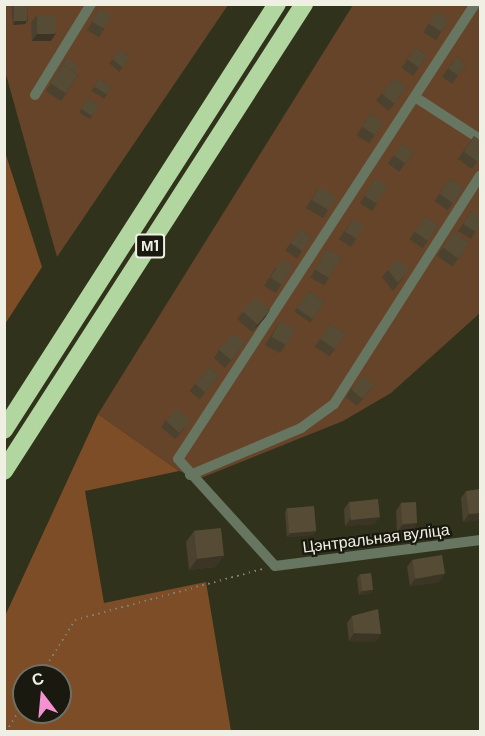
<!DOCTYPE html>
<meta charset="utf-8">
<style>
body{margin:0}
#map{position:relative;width:485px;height:736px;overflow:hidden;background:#31321c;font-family:Barlow,sans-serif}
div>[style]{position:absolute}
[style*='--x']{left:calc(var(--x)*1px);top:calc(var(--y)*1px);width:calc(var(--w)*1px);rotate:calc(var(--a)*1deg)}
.green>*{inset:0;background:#65442a}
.forest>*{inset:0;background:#7c4d27}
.path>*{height:2px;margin-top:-1px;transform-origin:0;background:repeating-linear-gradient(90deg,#7f806e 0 1.5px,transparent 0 6px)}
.minor>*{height:10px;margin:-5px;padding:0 5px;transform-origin:5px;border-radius:5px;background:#677660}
.motorway>*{height:18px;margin:-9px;padding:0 9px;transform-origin:9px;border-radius:9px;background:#b2d6a0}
.wall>*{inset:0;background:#4a412e;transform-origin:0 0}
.shaded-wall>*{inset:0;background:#3c3526}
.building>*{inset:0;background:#564c36;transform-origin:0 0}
span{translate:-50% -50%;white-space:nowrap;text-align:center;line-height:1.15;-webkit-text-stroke:4.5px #19190f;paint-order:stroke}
.shield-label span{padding:2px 4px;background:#19190f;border:2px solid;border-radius:4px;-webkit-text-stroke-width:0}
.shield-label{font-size:15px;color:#eff0e3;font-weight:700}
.street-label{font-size:16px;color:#eff0e3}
.frame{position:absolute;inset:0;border:6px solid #eff0e3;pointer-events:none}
.north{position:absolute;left:12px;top:664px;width:60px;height:60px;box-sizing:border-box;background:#19190f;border:2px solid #6f6f64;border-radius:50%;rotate:344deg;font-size:16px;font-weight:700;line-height:24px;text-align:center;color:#eff0e3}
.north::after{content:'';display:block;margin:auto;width:21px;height:27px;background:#f591d2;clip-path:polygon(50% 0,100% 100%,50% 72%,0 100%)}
</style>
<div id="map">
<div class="green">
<i style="clip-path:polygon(4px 5px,228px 5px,57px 257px,5px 71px)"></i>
<i style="clip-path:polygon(353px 5px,480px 5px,480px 313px,391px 393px,343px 421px,201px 478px,179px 471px,98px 414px)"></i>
</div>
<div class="forest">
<i style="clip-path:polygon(5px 152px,42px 267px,5px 324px,4px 324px)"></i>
<i style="clip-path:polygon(evenodd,98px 414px,179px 471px,85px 491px,104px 603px,206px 582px,231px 731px,5px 731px,5px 616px,98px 414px,24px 676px,60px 676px,60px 712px,24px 712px,24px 676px)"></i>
</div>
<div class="path">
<i style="--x:40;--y:676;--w:66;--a:-58"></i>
<i style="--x:75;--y:620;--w:195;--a:-15.2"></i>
<i style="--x:6;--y:732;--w:35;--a:-59"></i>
</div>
<div class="minor">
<i style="--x:475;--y:4;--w:543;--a:123.13"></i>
<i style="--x:178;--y:459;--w:144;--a:47.8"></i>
<i style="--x:275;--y:566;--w:207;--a:-7.2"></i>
<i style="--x:35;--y:95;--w:107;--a:-58.4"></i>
<i style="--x:415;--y:97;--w:77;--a:32.9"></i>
<i style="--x:190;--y:475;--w:121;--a:-22.9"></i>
<i style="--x:301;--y:428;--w:41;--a:-36"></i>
<i style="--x:334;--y:404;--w:271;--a:-57.4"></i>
</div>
<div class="motorway">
<i style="--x:4;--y:430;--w:506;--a:-57.35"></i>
<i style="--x:4;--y:471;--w:555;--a:-57.28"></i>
</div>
<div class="wall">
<i style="clip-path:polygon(11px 4px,27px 4px,28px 20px,25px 24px,13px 25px)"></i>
<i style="clip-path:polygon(100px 9px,104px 29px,99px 37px,87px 30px)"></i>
<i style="left:436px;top:12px;width:15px;height:24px;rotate:32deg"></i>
<i style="clip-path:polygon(37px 15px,51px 41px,32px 41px,31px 23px)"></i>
<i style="left:415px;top:48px;width:14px;height:24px;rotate:34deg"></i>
<i style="left:120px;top:50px;width:13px;height:17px;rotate:39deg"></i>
<i style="left:456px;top:57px;width:12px;height:24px;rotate:35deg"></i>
<i style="clip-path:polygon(67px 58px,74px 72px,78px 75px,61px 101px,46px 91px)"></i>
<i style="left:394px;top:78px;width:16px;height:29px;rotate:38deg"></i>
<i style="left:99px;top:79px;width:15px;height:14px;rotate:32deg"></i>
<i style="left:88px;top:98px;width:13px;height:17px;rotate:32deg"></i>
<i style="left:370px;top:114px;width:15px;height:25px;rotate:32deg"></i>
<i style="clip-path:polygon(474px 136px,480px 157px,472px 169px,458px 159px)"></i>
<i style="left:402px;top:144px;width:14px;height:24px;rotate:36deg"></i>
<i style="clip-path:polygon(376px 178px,377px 203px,372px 211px,360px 203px)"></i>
<i style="left:450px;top:179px;width:16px;height:27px;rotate:35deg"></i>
<i style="clip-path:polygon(319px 187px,328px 210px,323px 218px,306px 208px)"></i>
<i style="clip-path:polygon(472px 210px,480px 225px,471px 239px,458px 231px)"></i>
<i style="left:425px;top:217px;width:16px;height:27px;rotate:35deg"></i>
<i style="clip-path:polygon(353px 219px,356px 239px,351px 247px,339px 239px)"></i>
<i style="left:300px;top:229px;width:14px;height:26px;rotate:34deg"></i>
<i style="left:454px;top:232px;width:19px;height:29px;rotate:36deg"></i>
<i style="left:327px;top:249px;width:16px;height:33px;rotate:30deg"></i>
<i style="clip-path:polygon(276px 267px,281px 285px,276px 293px,264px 286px)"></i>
<i style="clip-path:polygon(388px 270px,404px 277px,393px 291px,382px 277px)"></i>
<i style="left:309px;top:291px;width:19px;height:25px;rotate:35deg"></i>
<i style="clip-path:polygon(270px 310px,252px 332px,237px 319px,243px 312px)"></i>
<i style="clip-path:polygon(280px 321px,285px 346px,280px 353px,265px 345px)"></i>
<i style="left:330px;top:324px;width:18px;height:27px;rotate:34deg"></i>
<i style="clip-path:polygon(219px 350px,240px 350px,225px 368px,214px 358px)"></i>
<i style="left:209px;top:367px;width:13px;height:31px;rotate:39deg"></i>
<i style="clip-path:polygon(374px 385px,357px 406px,346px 397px,351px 389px)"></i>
<i style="clip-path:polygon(166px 420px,185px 428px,175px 439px,161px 427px)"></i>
<i style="clip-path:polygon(466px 491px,480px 520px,463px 522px,461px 498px)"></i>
<i style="clip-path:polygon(349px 502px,380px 517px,374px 524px,345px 526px,344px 509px)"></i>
<i style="clip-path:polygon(401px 503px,417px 523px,412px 531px,397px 532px,396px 511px)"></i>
<i style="clip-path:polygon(287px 508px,316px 531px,313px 535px,287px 537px,285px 512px)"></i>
<i style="clip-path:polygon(194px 531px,216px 567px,189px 570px,186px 542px)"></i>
<i style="clip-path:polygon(412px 560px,440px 582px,410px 586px,407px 567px)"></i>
<i style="clip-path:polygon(360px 574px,371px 594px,359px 595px,357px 578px)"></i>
<i style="clip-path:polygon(352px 616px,375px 642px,349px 641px,347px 623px)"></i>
</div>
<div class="shaded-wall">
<i style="clip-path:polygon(28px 20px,25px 24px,13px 25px,15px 21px)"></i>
<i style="clip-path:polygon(56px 33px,51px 41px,32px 41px,37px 34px)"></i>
<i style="clip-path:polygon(270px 310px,265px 318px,252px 332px,257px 325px)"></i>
<i style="clip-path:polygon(480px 513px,480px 520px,463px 522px,469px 514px)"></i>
<i style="clip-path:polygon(380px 517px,374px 524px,345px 526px,350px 519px)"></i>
<i style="clip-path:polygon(417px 523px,412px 531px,397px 532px,402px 525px)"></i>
<i style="clip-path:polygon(316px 531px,313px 535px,287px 537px,290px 533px)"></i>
<i style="clip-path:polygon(224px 556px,216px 567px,189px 570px,197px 559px)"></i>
<i style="clip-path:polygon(445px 574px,440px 582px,410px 586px,415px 579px)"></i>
<i style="clip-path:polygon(373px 590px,371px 594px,359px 595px,362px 591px)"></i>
<i style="clip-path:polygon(354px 633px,381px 634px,375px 642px,349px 641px)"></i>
</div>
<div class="building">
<i style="left:14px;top:4px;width:13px;height:17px"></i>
<i style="left:100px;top:9px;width:13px;height:15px;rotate:32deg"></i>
<i style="left:436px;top:12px;width:15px;height:14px;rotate:32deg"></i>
<i style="left:37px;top:15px;width:18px;height:19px"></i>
<i style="left:415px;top:48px;width:14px;height:14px;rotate:34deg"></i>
<i style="left:120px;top:50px;width:13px;height:12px;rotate:39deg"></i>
<i style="left:456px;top:57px;width:12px;height:14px;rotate:35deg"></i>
<i style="clip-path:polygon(67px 58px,78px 66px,74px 72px,63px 65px,61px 68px)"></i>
<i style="left:63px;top:65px;width:18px;height:22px;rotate:34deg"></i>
<i style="left:394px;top:78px;width:16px;height:20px;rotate:38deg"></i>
<i style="left:99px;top:79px;width:15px;height:9px;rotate:32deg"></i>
<i style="left:88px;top:98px;width:13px;height:13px;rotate:32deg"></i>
<i style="left:370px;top:114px;width:15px;height:15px;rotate:32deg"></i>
<i style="clip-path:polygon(474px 136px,480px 140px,480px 157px,478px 162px,464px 152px)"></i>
<i style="left:402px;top:144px;width:14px;height:14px;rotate:36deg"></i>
<i style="left:376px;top:178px;width:14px;height:21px;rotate:34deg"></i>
<i style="left:450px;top:179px;width:16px;height:18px;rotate:35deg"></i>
<i style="left:319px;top:187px;width:20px;height:15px;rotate:30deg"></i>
<i style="clip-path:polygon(472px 210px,480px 216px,480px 225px,476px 232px,463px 224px)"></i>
<i style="left:425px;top:217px;width:16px;height:18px;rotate:35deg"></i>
<i style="left:353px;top:219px;width:13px;height:15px;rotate:32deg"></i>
<i style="left:300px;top:229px;width:14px;height:17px;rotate:34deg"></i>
<i style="left:454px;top:232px;width:19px;height:19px;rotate:36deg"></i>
<i style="left:327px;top:249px;width:16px;height:24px;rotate:30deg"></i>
<i style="left:282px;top:259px;width:13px;height:22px;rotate:32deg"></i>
<i style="clip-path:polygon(396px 259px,409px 269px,398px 283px,388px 270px)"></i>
<i style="left:309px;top:291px;width:19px;height:21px;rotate:35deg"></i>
<i style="left:255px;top:297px;width:20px;height:19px;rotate:41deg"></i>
<i style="left:280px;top:321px;width:17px;height:18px;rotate:28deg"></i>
<i style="left:330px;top:324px;width:18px;height:18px;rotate:34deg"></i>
<i style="left:233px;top:333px;width:16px;height:22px;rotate:40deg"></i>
<i style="left:209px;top:367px;width:13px;height:22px;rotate:39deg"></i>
<i style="left:363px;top:376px;width:14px;height:18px;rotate:39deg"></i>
<i style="left:177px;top:409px;width:18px;height:16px;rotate:43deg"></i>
<i style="clip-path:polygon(480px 489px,480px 513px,469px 514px,466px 491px)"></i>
<i style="left:378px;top:499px;width:18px;height:29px;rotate:84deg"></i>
<i style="left:416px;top:502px;width:21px;height:15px;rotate:87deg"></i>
<i style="left:314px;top:506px;width:25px;height:27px;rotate:85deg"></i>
<i style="left:221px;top:528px;width:28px;height:27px;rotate:84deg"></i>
<i style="left:442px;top:555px;width:19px;height:30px;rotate:81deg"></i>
<i style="left:371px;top:573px;width:17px;height:11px;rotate:83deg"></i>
<i style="clip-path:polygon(378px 609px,381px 634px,354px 633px,352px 616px)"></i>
</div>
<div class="shield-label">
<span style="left:150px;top:246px">М1</span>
</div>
<div class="street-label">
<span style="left:376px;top:538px;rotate:-7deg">Цэнтральная вуліца</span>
</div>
<div class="frame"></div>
<div class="north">С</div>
</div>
